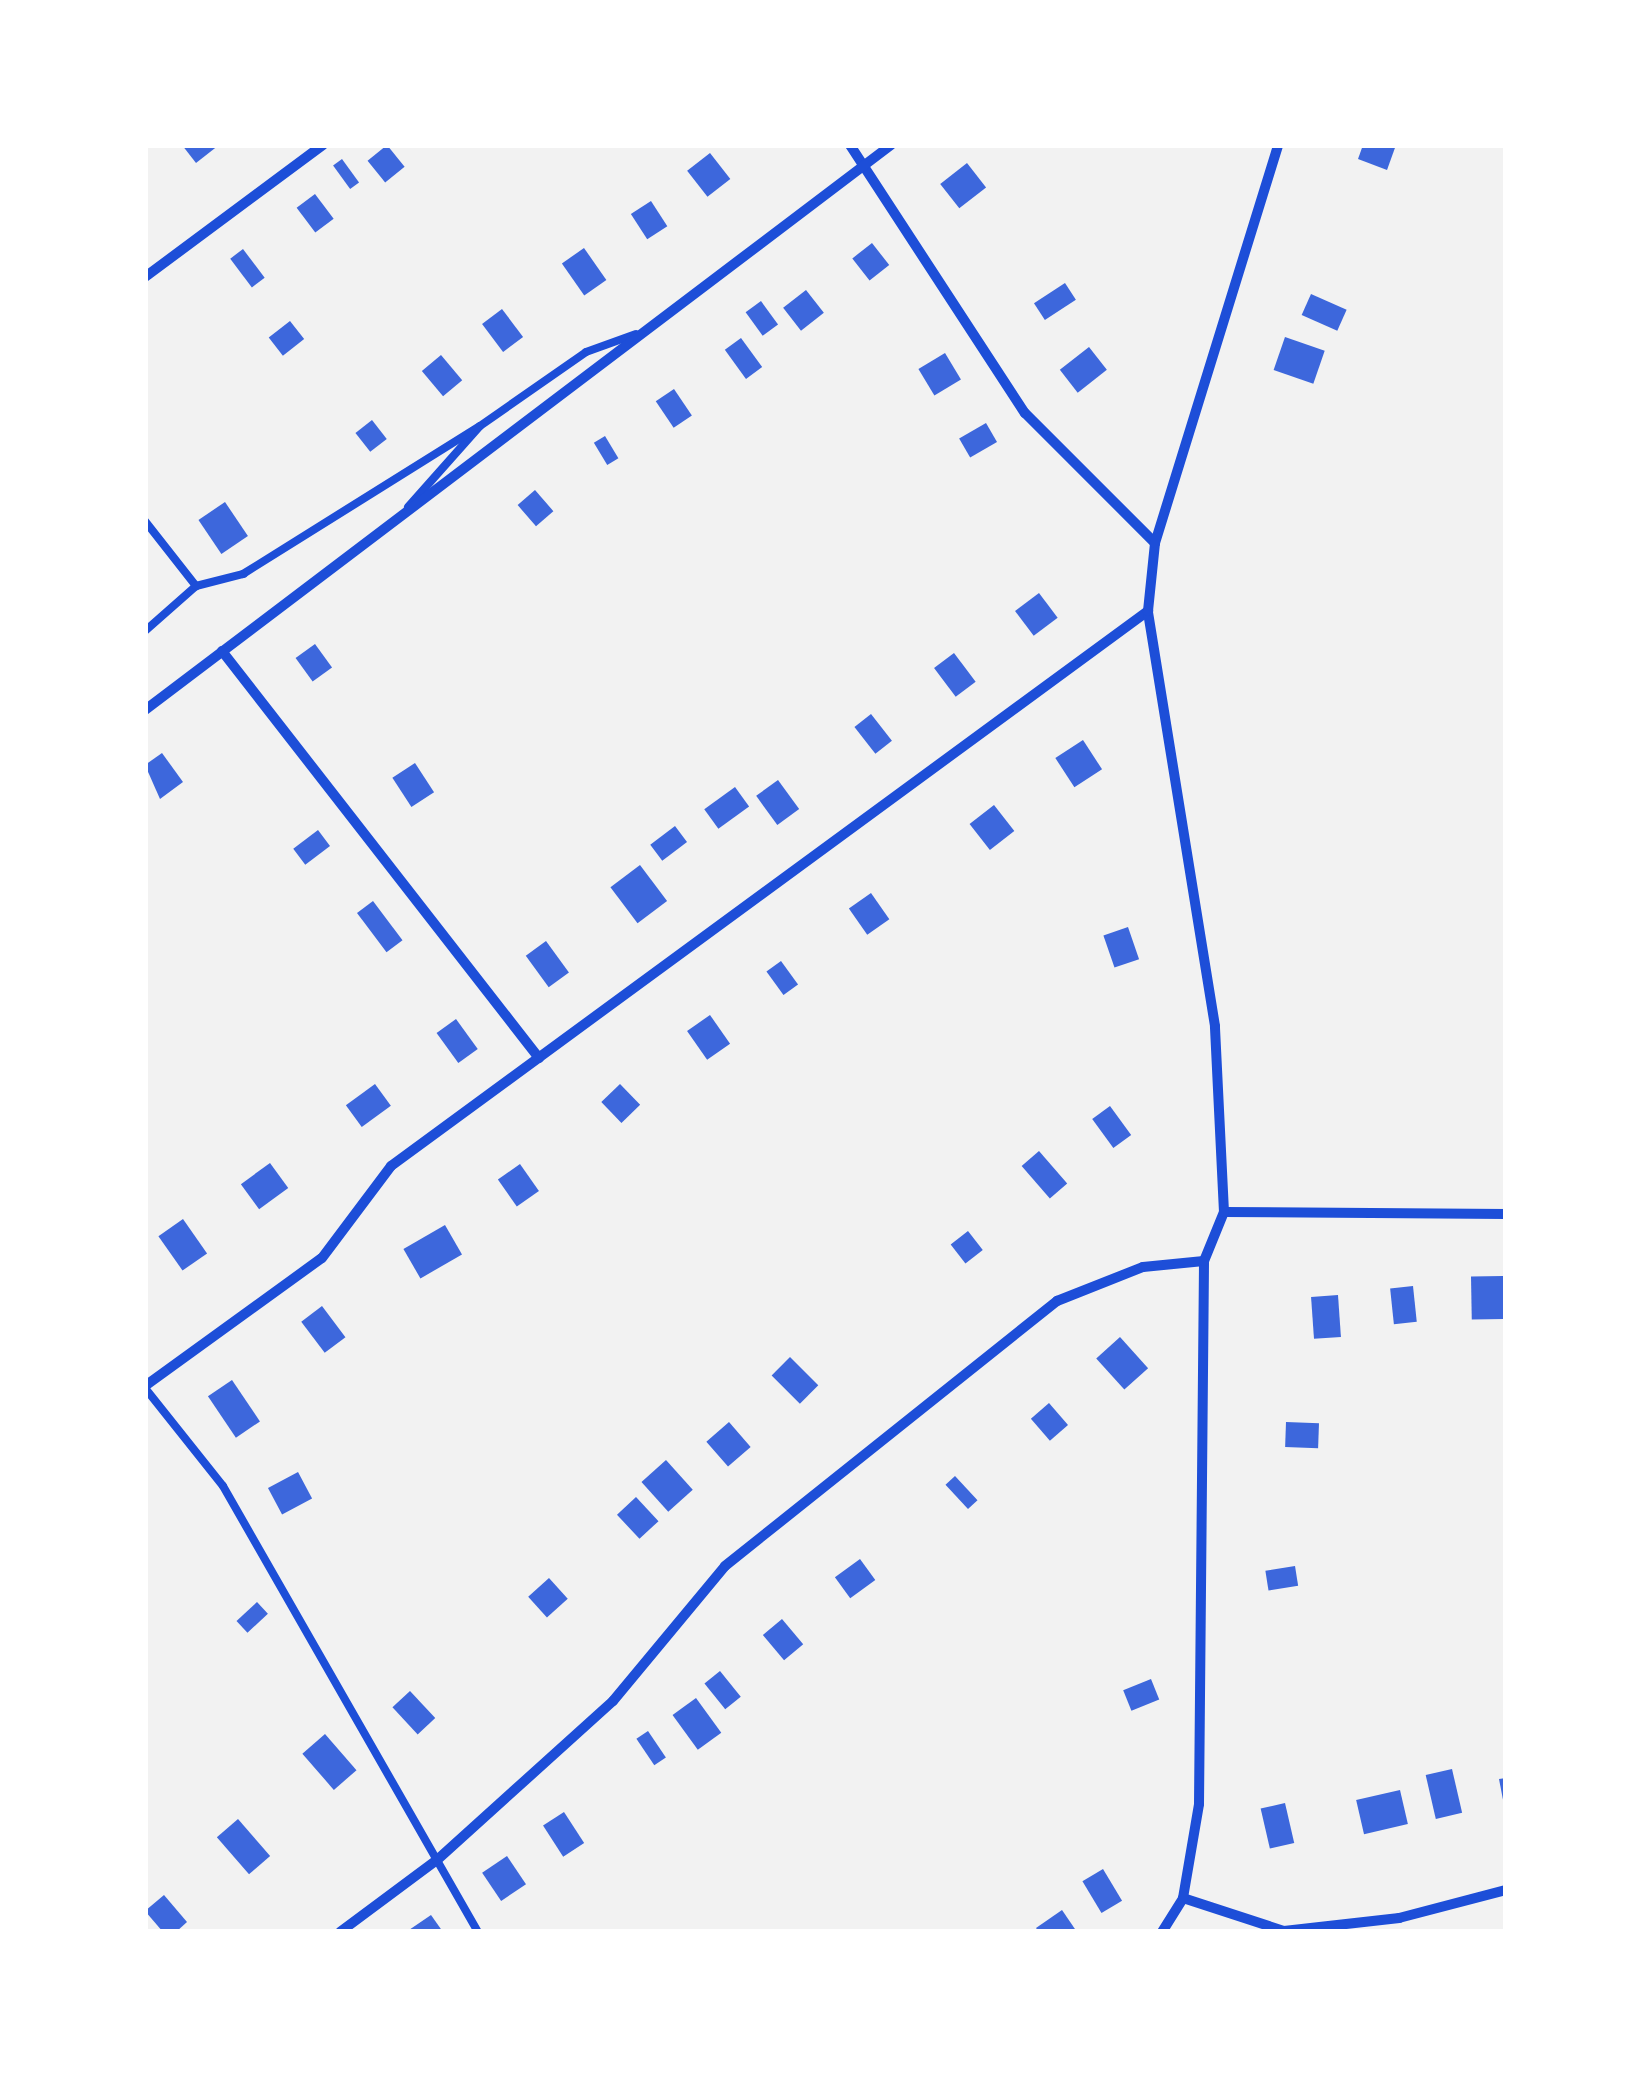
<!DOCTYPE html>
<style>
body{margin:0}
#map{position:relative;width:1651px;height:2077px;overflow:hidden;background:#f2f2f2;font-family:"Source Sans 3",sans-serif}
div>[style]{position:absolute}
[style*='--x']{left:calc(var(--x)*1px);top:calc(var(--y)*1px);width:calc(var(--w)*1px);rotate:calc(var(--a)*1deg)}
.building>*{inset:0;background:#3d67dc;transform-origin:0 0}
.service>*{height:8px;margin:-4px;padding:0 4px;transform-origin:4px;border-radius:4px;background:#1d4ed8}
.minor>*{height:10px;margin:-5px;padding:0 5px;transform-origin:5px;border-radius:5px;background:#1d4ed8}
span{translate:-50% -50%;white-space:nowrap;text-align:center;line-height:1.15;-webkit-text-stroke:8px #fff;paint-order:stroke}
.frame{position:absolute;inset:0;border:148px solid #fff;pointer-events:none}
</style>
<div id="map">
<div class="building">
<i style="clip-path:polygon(182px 145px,219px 145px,196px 163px)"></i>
<i style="left:387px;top:145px;width:28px;height:25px;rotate:51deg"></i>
<i style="clip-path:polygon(1363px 145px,1396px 145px,1387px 170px,1358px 159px)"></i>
<i style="left:710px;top:153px;width:33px;height:29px;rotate:52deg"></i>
<i style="left:342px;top:159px;width:29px;height:11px;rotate:54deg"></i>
<i style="left:967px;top:163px;width:31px;height:34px;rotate:52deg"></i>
<i style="left:315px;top:194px;width:31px;height:23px;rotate:53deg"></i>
<i style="left:651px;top:201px;width:30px;height:24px;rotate:57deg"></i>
<i style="left:872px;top:243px;width:28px;height:25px;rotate:52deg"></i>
<i style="left:584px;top:248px;width:39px;height:27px;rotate:55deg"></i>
<i style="left:243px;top:249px;width:36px;height:16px;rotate:53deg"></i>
<i style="left:1065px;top:283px;width:20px;height:37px;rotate:57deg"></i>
<i style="left:806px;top:290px;width:29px;height:29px;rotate:52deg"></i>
<i style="left:1311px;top:294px;width:39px;height:23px;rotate:24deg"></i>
<i style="left:761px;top:301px;width:29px;height:19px;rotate:54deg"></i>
<i style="left:502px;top:309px;width:35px;height:25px;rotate:53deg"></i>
<i style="left:290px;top:321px;width:23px;height:27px;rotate:52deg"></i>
<i style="left:1285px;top:337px;width:42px;height:35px;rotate:19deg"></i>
<i style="left:741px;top:338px;width:36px;height:20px;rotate:54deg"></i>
<i style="left:1089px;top:347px;width:29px;height:37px;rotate:52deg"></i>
<i style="left:945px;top:353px;width:31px;height:31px;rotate:59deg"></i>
<i style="left:441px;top:355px;width:33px;height:25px;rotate:50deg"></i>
<i style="left:674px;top:389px;width:32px;height:22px;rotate:56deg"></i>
<i style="left:372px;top:420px;width:24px;height:21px;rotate:52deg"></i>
<i style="left:986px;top:423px;width:22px;height:31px;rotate:60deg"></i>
<i style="left:605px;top:436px;width:26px;height:13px;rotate:59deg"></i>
<i style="left:535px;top:490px;width:28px;height:23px;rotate:49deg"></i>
<i style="left:225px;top:502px;width:41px;height:32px;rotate:56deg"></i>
<i style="left:1039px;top:593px;width:31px;height:30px;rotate:53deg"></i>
<i style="left:315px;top:644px;width:29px;height:24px;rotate:54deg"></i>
<i style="left:954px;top:653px;width:36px;height:25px;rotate:53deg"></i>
<i style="left:871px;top:714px;width:34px;height:21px;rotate:52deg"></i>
<i style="left:1083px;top:740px;width:35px;height:33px;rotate:57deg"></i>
<i style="clip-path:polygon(162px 753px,183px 782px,160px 799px,145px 765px)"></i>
<i style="left:415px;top:763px;width:35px;height:27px;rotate:57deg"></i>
<i style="left:778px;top:780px;width:36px;height:27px;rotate:54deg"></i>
<i style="left:735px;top:787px;width:24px;height:38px;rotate:54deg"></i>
<i style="left:994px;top:805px;width:33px;height:31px;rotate:52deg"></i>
<i style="left:675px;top:826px;width:20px;height:31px;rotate:53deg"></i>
<i style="left:318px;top:830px;width:20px;height:31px;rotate:53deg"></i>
<i style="left:640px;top:865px;width:45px;height:37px;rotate:53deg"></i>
<i style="left:871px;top:893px;width:32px;height:27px;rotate:55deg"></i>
<i style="left:373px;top:901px;width:49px;height:20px;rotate:53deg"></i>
<i style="left:1128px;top:927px;width:34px;height:26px;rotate:71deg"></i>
<i style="left:546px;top:941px;width:39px;height:25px;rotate:54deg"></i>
<i style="left:781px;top:961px;width:29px;height:18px;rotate:54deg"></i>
<i style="left:710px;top:1015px;width:35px;height:28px;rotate:55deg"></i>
<i style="left:456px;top:1019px;width:37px;height:24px;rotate:54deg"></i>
<i style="left:375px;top:1084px;width:27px;height:36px;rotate:54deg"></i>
<i style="left:620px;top:1084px;width:29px;height:26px;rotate:46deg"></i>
<i style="left:1110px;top:1106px;width:36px;height:22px;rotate:54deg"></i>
<i style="left:1039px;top:1151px;width:43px;height:23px;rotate:49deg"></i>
<i style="left:270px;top:1163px;width:31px;height:36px;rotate:54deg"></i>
<i style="left:520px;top:1164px;width:33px;height:27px;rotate:55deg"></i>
<i style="left:183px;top:1219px;width:42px;height:30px;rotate:55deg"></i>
<i style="left:445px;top:1225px;width:34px;height:48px;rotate:60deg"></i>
<i style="left:968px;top:1231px;width:24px;height:22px;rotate:52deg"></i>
<i style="left:1503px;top:1276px;width:43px;height:32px;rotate:89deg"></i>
<i style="left:1413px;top:1286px;width:36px;height:23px;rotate:84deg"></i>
<i style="left:1338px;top:1295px;width:42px;height:27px;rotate:86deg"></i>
<i style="left:322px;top:1306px;width:39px;height:26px;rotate:53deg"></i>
<i style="left:1120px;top:1337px;width:42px;height:32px;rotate:48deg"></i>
<i style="left:790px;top:1357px;width:40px;height:26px;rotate:45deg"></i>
<i style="left:232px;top:1380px;width:50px;height:29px;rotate:56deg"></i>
<i style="left:1049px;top:1403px;width:29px;height:24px;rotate:49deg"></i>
<i style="left:729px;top:1422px;width:33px;height:30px;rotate:49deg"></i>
<i style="left:1286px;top:1422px;width:33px;height:25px;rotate:2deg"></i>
<i style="left:666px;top:1460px;width:40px;height:33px;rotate:48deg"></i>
<i style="left:298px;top:1472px;width:30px;height:34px;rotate:62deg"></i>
<i style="left:955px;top:1476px;width:33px;height:13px;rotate:47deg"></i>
<i style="left:636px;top:1497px;width:33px;height:26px;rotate:47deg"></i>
<i style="left:860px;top:1559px;width:26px;height:31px;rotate:54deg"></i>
<i style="left:1295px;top:1566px;width:20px;height:30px;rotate:81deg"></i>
<i style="left:549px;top:1578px;width:28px;height:28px;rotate:48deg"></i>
<i style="left:257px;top:1602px;width:16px;height:28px;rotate:47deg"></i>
<i style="left:782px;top:1619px;width:33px;height:25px;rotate:50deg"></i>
<i style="left:720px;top:1671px;width:33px;height:20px;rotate:51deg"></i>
<i style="left:1151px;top:1679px;width:22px;height:30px;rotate:68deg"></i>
<i style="left:410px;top:1691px;width:37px;height:24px;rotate:47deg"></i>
<i style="left:696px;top:1698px;width:43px;height:29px;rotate:54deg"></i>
<i style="left:648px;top:1731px;width:32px;height:14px;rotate:56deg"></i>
<i style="left:325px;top:1734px;width:48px;height:30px;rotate:49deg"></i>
<i style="left:1452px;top:1769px;width:45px;height:27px;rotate:77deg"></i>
<i style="clip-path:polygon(1506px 1778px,1506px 1805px,1504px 1805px,1499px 1779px)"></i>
<i style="left:1400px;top:1790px;width:35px;height:45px;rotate:77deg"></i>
<i style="left:1285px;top:1803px;width:41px;height:25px;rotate:77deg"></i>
<i style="left:564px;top:1812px;width:37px;height:25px;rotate:57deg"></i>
<i style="left:238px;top:1819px;width:49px;height:28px;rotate:49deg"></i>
<i style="left:507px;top:1856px;width:34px;height:30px;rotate:56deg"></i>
<i style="left:1103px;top:1869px;width:37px;height:24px;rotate:59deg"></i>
<i style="clip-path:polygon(164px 1895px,187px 1922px,176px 1932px,163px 1932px,145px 1911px)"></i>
<i style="clip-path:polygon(1062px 1910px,1077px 1932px,1039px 1932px,1036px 1928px)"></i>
<i style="clip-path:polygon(431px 1915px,443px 1932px,406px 1932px)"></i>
</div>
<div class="service">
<i style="--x:408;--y:507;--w:108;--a:-48.4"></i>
<i style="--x:480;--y:426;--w:129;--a:-34.9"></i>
<i style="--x:586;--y:352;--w:53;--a:-19.8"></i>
<i style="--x:145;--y:521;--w:83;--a:51.9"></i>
<i style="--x:145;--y:631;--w:68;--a:-41.4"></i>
<i style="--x:196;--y:586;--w:49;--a:-14.3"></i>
<i style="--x:243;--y:574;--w:279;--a:-32"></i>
<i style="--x:145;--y:1388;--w:125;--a:51.5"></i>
<i style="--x:223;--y:1486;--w:514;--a:60.24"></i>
</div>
<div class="minor">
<i style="--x:850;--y:145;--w:320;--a:56.9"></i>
<i style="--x:1025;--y:413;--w:184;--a:45"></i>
<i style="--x:145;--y:277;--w:222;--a:-36.6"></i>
<i style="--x:222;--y:651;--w:516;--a:52.09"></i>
<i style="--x:145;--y:710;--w:936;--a:-37.14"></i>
<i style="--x:1224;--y:1212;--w:282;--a:0.4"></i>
<i style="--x:145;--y:1386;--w:218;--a:-35.9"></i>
<i style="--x:322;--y:1258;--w:115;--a:-53.1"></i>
<i style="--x:391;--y:1166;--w:939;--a:-36.25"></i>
<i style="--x:1183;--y:1898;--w:106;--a:18.1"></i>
<i style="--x:1284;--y:1931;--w:116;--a:-6.4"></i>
<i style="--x:1399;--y:1918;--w:111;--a:-14.7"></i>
<i style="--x:340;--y:1932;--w:121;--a:-36.6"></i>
<i style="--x:437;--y:1860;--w:237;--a:-42.1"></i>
<i style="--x:613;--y:1701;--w:175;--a:-50.3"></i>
<i style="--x:725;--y:1566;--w:425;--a:-38.6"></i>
<i style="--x:1057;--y:1301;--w:92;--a:-21.6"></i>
<i style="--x:1143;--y:1267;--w:61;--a:-5.6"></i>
<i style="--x:1162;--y:1932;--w:40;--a:-58"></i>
<i style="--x:1183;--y:1898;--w:95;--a:-80.3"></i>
<i style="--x:1199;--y:1804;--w:543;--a:-89.47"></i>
<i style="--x:1204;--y:1261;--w:53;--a:-67.8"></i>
<i style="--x:1224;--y:1212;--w:186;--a:-92.8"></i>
<i style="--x:1215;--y:1026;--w:420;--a:-99.2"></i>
<i style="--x:1148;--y:611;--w:68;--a:-84.1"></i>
<i style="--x:1155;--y:543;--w:417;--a:-72.8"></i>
</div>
<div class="frame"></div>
</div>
